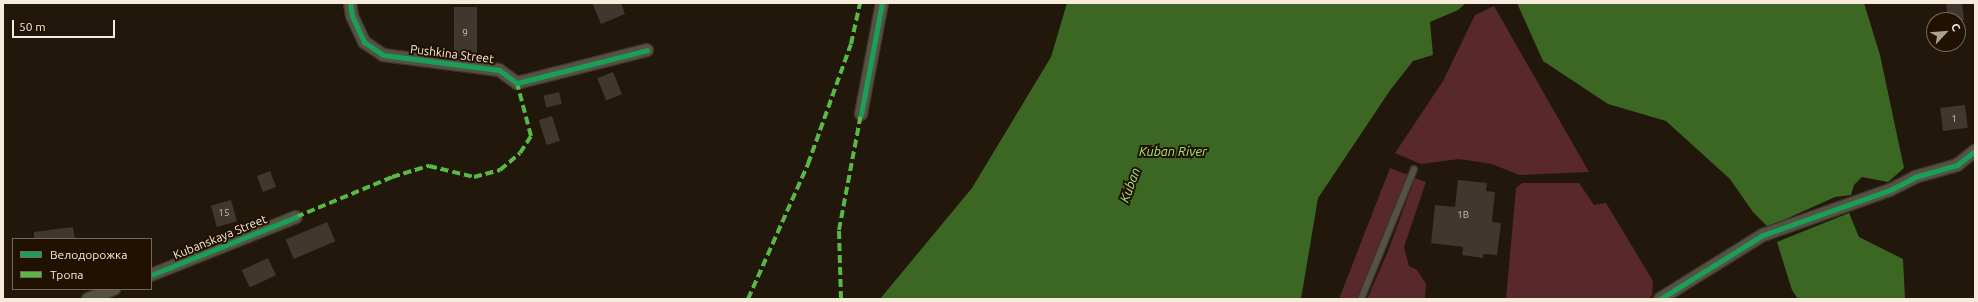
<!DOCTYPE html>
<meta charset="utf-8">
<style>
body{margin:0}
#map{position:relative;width:1978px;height:302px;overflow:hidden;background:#21180b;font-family:Ubuntu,sans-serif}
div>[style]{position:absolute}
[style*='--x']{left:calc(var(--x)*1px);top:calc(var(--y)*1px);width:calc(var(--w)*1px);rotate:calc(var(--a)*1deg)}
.green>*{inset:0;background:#59282a}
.water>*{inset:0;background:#3c6722}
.building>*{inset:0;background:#40372e;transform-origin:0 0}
.roads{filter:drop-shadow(1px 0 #3d352a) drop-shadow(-1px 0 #3d352a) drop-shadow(0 1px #3d352a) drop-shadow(0 -1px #3d352a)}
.service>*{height:6px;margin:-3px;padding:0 3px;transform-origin:3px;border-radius:3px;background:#555245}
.minor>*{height:12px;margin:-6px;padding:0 6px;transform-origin:6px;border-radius:6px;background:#555245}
.quiet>*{height:4px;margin-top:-2px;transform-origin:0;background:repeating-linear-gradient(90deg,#58b947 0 8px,transparent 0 12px)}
.cycleway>*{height:5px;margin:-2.5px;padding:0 2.5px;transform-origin:2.5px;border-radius:2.5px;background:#1a9f57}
span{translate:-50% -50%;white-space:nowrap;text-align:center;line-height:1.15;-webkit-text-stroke:4px #211100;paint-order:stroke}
.number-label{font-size:10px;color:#c9bfb0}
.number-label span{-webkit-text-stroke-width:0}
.street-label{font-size:12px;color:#f7ecdc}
.water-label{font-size:13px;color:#a5e884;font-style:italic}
.frame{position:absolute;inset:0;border:4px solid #f7ecdc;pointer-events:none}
.legend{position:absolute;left:12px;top:238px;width:140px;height:52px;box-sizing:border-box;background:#211100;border:1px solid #776958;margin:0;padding:5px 7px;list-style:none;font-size:12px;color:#f7ecdc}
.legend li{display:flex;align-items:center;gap:8px;height:20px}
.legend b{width:20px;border:1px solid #776958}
.north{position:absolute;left:1926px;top:12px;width:40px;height:40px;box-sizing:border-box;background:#211100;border:1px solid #776958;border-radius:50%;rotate:64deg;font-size:11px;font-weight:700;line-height:16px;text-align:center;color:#f7ecdc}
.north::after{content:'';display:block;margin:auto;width:14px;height:18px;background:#aca293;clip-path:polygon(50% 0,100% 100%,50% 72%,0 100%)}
.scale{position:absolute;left:12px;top:20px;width:103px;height:18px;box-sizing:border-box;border:2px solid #f7ecdc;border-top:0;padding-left:5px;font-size:12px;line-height:14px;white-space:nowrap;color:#f7ecdc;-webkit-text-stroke:3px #211100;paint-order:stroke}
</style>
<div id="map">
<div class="green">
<i style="clip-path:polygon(1494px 6px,1589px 172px,1519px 175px,1492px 164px,1459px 159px,1421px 164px,1395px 153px,1443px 81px,1475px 15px)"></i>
<i style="clip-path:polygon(1390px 168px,1408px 175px,1357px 299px,1339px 299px)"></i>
<i style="clip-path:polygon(1415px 178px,1426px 182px,1404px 247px,1409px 266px,1417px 270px,1426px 284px,1425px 299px,1367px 299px,1388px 251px)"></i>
<i style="clip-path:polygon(1522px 183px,1579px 183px,1594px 205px,1606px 203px,1653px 281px,1652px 296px,1648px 299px,1506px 299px,1516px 188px)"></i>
</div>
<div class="water">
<i style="clip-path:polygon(1067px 3px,1466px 3px,1458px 10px,1430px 22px,1433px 55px,1413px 61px,1391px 89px,1318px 198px,1301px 299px,880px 299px,972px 188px,1051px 57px)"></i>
<i style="clip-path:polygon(1517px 3px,1864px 3px,1880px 55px,1904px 168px,1888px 182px,1862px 177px,1854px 185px,1851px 195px,1835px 197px,1768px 227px,1753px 212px,1730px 179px,1666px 121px,1608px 104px,1543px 61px)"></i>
<i style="clip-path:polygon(1849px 213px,1859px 237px,1903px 259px,1905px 299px,1798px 299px,1792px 290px,1777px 242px)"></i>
</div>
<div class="building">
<i style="clip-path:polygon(592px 3px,621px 3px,625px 14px,601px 24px)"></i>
<i style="clip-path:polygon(1946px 3px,1962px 3px,1964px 20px,1948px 20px)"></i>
<i style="left:454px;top:7px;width:23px;height:49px"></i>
<i style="left:613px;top:72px;width:24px;height:17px;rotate:68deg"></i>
<i style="left:559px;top:92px;width:12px;height:16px;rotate:76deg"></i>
<i style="left:1965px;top:105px;width:23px;height:25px;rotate:83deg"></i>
<i style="left:552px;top:116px;width:26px;height:14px;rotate:72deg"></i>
<i style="left:270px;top:171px;width:17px;height:14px;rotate:69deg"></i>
<i style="clip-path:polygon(1458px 180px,1487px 183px,1486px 191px,1495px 192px,1492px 222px,1501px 223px,1497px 255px,1483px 254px,1483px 258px,1462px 255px,1463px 247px,1431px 243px,1435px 205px,1455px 207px)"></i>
<i style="left:231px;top:200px;width:22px;height:21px;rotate:74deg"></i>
<i style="left:327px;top:222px;width:21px;height:45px;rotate:67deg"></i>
<i style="clip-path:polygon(73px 227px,75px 239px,34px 239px,34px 232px)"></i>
<i style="left:268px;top:258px;width:19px;height:29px;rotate:65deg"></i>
</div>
<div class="roads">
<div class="service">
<i style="--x:1361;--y:299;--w:140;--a:-67.8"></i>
</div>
<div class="minor">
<i style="--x:350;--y:3;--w:13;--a:81"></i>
<i style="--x:352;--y:16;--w:29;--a:65"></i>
<i style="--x:364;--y:42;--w:23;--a:34"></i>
<i style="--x:383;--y:55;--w:117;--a:7.4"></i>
<i style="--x:499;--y:70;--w:22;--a:36"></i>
<i style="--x:517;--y:83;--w:134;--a:-14.2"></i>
<i style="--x:861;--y:114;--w:113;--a:-79.3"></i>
<i style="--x:151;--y:275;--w:156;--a:-21.8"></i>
<i style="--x:88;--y:299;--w:28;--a:-21"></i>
<i style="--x:1660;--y:299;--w:121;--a:-31.9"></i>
<i style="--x:1763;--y:235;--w:135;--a:-19.5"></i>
<i style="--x:1890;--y:190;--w:28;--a:-27"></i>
<i style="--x:1915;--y:177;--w:44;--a:-15.9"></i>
<i style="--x:1957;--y:165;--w:23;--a:-38"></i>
</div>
</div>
<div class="quiet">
<i style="--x:296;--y:217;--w:104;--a:-22.6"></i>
<i style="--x:392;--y:177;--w:39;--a:-17"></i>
<i style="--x:429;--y:166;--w:46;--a:13.7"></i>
<i style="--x:474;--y:177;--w:27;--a:-15"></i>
<i style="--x:500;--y:170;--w:26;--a:-40"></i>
<i style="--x:520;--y:153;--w:20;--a:-57"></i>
<i style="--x:531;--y:136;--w:55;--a:-104.8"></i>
<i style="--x:748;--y:299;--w:148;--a:-66"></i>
<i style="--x:808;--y:164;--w:127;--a:-70.3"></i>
<i style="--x:851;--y:44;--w:42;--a:-77.6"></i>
<i style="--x:841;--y:299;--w:69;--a:-91.7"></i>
<i style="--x:839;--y:230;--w:118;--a:-79.3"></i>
</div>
<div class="cycleway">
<i style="--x:350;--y:3;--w:13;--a:81"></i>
<i style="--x:352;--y:16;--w:29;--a:65"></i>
<i style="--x:364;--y:42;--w:23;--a:34"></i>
<i style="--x:383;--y:55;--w:117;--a:7.4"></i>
<i style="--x:499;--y:70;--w:22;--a:36"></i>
<i style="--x:517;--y:83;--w:134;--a:-14.2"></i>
<i style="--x:861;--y:114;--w:113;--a:-79.3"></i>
<i style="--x:151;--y:275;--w:156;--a:-21.8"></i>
<i style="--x:1660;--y:299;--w:121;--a:-31.9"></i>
<i style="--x:1763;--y:235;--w:135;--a:-19.5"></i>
<i style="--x:1890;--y:190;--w:28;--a:-27"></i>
<i style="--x:1915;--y:177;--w:44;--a:-15.9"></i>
<i style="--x:1957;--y:165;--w:23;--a:-38"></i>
</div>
<div class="number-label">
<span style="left:465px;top:33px">9</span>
<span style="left:1954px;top:119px">1</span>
<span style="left:224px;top:213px">15</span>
<span style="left:1463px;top:215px">1В</span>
</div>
<div class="street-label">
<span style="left:452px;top:54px;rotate:7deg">Pushkina Street</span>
<span style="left:220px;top:237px;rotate:-22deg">Kubanskaya Street</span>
</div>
<div class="water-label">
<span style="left:1173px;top:151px">Kuban River</span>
<span style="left:1130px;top:185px;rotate:-70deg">Kuban</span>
</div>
<div class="frame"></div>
<ul class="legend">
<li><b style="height:5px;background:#1a9f57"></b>Велодорожка</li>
<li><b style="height:5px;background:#58b947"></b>Тропа</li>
</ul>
<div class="north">С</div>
<div class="scale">50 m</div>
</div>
